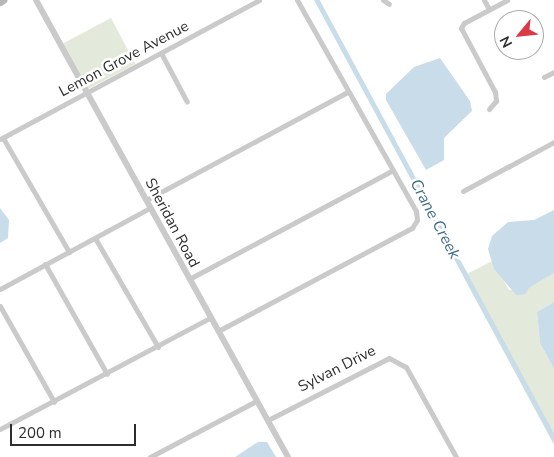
<!DOCTYPE html>
<style>
body{margin:0}
#map{position:relative;width:554px;height:457px;overflow:hidden;background:#fff;font-family:"Nunito Sans",sans-serif}
div>[style]{position:absolute}
[style*='--x']{left:calc(var(--x)*1px);top:calc(var(--y)*1px);width:calc(var(--w)*1px);rotate:calc(var(--a)*1deg)}
.green>*{inset:0;background:#e3eadb;transform-origin:0 0}
.water>*{inset:0;background:#c8dce9}
.canal>*{height:4.5px;margin:-2.25px;padding:0 2.25px;transform-origin:2.25px;border-radius:2.25px;background:#c8dce9}
.minor>*{height:5px;margin:-2.5px;padding:0 2.5px;transform-origin:2.5px;border-radius:2.5px;background:#cacaca}
.tertiary>*{height:6px;margin:-3px;padding:0 3px;transform-origin:3px;border-radius:3px;background:#cacaca}
.secondary>*{height:7px;margin:-3.5px;padding:0 3.5px;transform-origin:3.5px;border-radius:3.5px;background:#b7b7b7}
span{translate:-50% -50%;white-space:nowrap;text-align:center;line-height:1.15;-webkit-text-stroke:5px #fff;paint-order:stroke}
.street-label{font-size:15px;color:#2d2d2d}
.water-label{font-size:16px;color:#406d8a;font-style:italic}
.north{position:absolute;left:494px;top:10px;width:50px;height:50px;box-sizing:border-box;background:#fff;border:1px solid #ababab;border-radius:50%;rotate:242deg;font-size:14px;font-weight:700;line-height:20px;text-align:center;color:#2d2d2d}
.north::after{content:'';display:block;margin:auto;width:18px;height:22px;background:#da3945;clip-path:polygon(50% 0,100% 100%,50% 72%,0 100%)}
.scale{position:absolute;left:10px;top:424px;width:126px;height:22px;box-sizing:border-box;border:2px solid #2d2d2d;border-top:0;padding-left:6px;font-size:15px;line-height:18px;white-space:nowrap;color:#2d2d2d;-webkit-text-stroke:4px #fff;paint-order:stroke}
</style>
<div id="map">
<div class="green">
<i style="left:111px;top:18px;width:52px;height:54px;rotate:62deg"></i>
<i style="clip-path:polygon(492px 261px,509px 290px,529px 288px,554px 273px,554px 302px,537px 312px,540px 343px,554px 369px,554px 445px,463px 276px)"></i>
</div>
<div class="water">
<i style="clip-path:polygon(440px 58px,470px 101px,472px 111px,444px 138px,444px 160px,426px 170px,386px 100px,386px 94px,414px 67px)"></i>
<i style="clip-path:polygon(0 208px,9px 220px,8px 238px,0 243px)"></i>
<i style="clip-path:polygon(554px 210px,554px 273px,529px 288px,525px 294px,516px 295px,494px 269px,488px 249px,492px 236px,508px 222px,534px 220px)"></i>
<i style="clip-path:polygon(554px 302px,554px 369px,540px 343px,537px 312px)"></i>
<i style="clip-path:polygon(258px 442px,267px 442px,276px 457px,235px 457px)"></i>
</div>
<div class="canal">
<i style="--x:317;--y:0;--w:498;--a:61.6"></i>
</div>
<div class="minor">
<i style="--x:383;--y:0;--w:7;--a:34"></i>
<i style="--x:484;--y:0;--w:10;--a:61"></i>
<i style="--x:161;--y:53;--w:55;--a:62"></i>
<i style="--x:544;--y:77;--w:11;--a:-27"></i>
<i style="--x:489;--y:109;--w:11;--a:-49"></i>
<i style="--x:496;--y:101;--w:9;--a:-96"></i>
<i style="--x:495;--y:92;--w:72;--a:-118"></i>
<i style="--x:461;--y:28;--w:6;--a:-59"></i>
<i style="--x:464;--y:23;--w:49;--a:-28.1"></i>
<i style="--x:3;--y:138;--w:132;--a:59.9"></i>
<i style="--x:0;--y:139;--w:294;--a:-28.2"></i>
<i style="--x:463;--y:191;--w:103;--a:-28.3"></i>
<i style="--x:146;--y:200;--w:228;--a:-28.2"></i>
<i style="--x:95;--y:238;--w:126;--a:60"></i>
<i style="--x:45;--y:264;--w:126;--a:60.6"></i>
<i style="--x:189;--y:279;--w:231;--a:-28.1"></i>
<i style="--x:0;--y:289;--w:170;--a:-28.4"></i>
<i style="--x:0;--y:306;--w:110;--a:60.6"></i>
<i style="--x:218;--y:331;--w:220;--a:-28"></i>
<i style="--x:412;--y:228;--w:9;--a:-58"></i>
<i style="--x:417;--y:220;--w:9;--a:-96"></i>
<i style="--x:416;--y:211;--w:242;--a:-119.4"></i>
<i style="--x:268;--y:420;--w:136;--a:-27.1"></i>
<i style="--x:389;--y:358;--w:19;--a:28"></i>
<i style="--x:406;--y:367;--w:103;--a:60.9"></i>
<i style="--x:0;--y:429;--w:238;--a:-27.9"></i>
<i style="--x:150;--y:457;--w:120;--a:-27.8"></i>
</div>
<div class="tertiary">
<i style="--x:36;--y:0;--w:522;--a:61.13"></i>
</div>
<div class="secondary">
<i style="--x:0;--y:2;--w:4;--a:-34"></i>
</div>
<div class="street-label">
<span style="left:124px;top:59px;rotate:-28deg">Lemon Grove Avenue</span>
<span style="left:172px;top:223px;rotate:62deg">Sheridan Road</span>
<span style="left:337px;top:369px;rotate:-27deg">Sylvan Drive</span>
</div>
<div class="water-label">
<span style="left:435px;top:219px;rotate:62deg">Crane Creek</span>
</div>
<div class="north">N</div>
<div class="scale">200 m</div>
</div>
